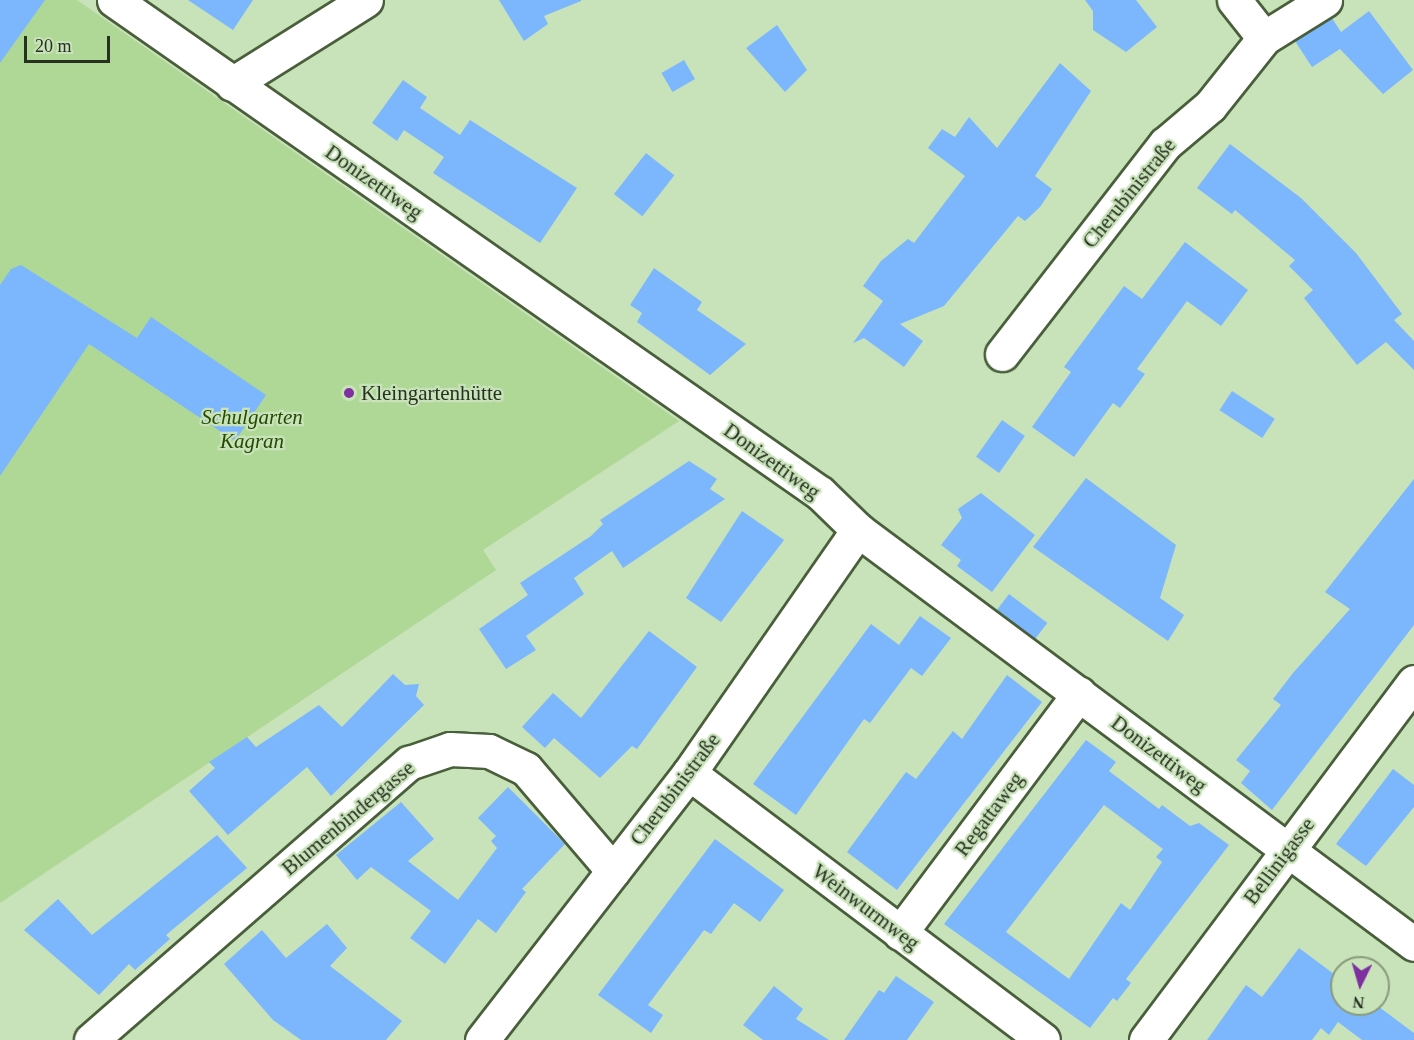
<!DOCTYPE html>
<meta charset="utf-8">
<style>
body{margin:0}
#map{position:relative;width:1414px;height:1040px;overflow:hidden;background:#c8e2b9;font-family:Georgia,serif}
div>[style]{position:absolute}
[style*='--x']{left:calc(var(--x)*1px);top:calc(var(--y)*1px);width:calc(var(--w)*1px);rotate:calc(var(--a)*1deg)}
.green>*{inset:0;background:#afd795}
.building>*{inset:0;background:#7cb7fe;transform-origin:0 0}
.roads{filter:drop-shadow(2px 0 #495f3b) drop-shadow(-2px 0 #495f3b) drop-shadow(0 2px #495f3b) drop-shadow(0 -2px #495f3b)}
.minor>*{height:33px;margin:-16.5px;padding:0 16.5px;transform-origin:16.5px;border-radius:16.5px;background:#fff}
.dots>*{width:16px;height:16px;translate:-50% -50%;box-sizing:border-box;border:3px solid #c8e2b9;border-radius:50%}
span{translate:-50% -50%;white-space:nowrap;text-align:center;line-height:1.15;-webkit-text-stroke:4.5px #c8e2b9;paint-order:stroke}
.street-label{font-size:21px;color:#273121}
.poi-label{font-size:21px;color:#273121}
.left{translate:0 -50%;text-align:left}
.park-label{font-size:21px;color:#254a00;font-style:italic}
.north{position:absolute;left:1330px;top:956px;width:60px;height:60px;box-sizing:border-box;background:#c8e2b9;border:2px solid #889b7c;border-radius:50%;rotate:185deg;font-size:16px;font-weight:700;line-height:24px;text-align:center;color:#273121}
.north::after{content:'';display:block;margin:auto;width:21px;height:27px;background:#7e2fa0;clip-path:polygon(50% 0,100% 100%,50% 72%,0 100%)}
.scale{position:absolute;left:24px;top:36px;width:86px;height:27px;box-sizing:border-box;border:3px solid #273121;border-top:0;padding-left:8px;font-size:18px;line-height:21px;white-space:nowrap;color:#273121;-webkit-text-stroke:4px #c8e2b9;paint-order:stroke}
</style>
<div id="map">
<div class="green">
<i style="clip-path:polygon(0 0,77px 0,679px 421px,483px 550px,496px 570px,0 903px)"></i>
</div>
<div class="building">
<i style="clip-path:polygon(0 0,45px 0,0 63px)"></i>
<i style="clip-path:polygon(188px 0,253px 0,233px 30px)"></i>
<i style="clip-path:polygon(499px 0,581px 0,581px 1px,544px 16px,548px 24px,524px 41px)"></i>
<i style="clip-path:polygon(1085px 0,1136px 0,1157px 27px,1126px 52px,1093px 30px,1093px 11px)"></i>
<i style="clip-path:polygon(1369px 11px,1413px 70px,1383px 94px,1340px 49px,1312px 67px,1295px 41px,1332px 18px,1341px 32px)"></i>
<i style="clip-path:polygon(777px 25px,807px 70px,785px 92px,746px 48px)"></i>
<i style="left:684px;top:60px;width:22px;height:26px;rotate:60deg"></i>
<i style="clip-path:polygon(1060px 63px,1091px 91px,1035px 176px,1052px 189px,1040px 207px,1025px 221px,1018px 216px,944px 306px,900px 324px,923px 341px,904px 367px,864px 338px,853px 343px,883px 301px,863px 286px,881px 261px,908px 239px,914px 243px,965px 176px,928px 148px,942px 129px,955px 137px,969px 117px,997px 148px)"></i>
<i style="clip-path:polygon(403px 80px,427px 97px,420px 108px,460px 135px,470px 120px,577px 188px,540px 243px,433px 173px,444px 157px,404px 130px,397px 141px,372px 123px)"></i>
<i style="clip-path:polygon(1230px 144px,1301px 198px,1356px 253px,1402px 314px,1394px 320px,1414px 341px,1414px 370px,1386px 342px,1357px 365px,1304px 298px,1313px 290px,1289px 266px,1295px 260px,1235px 210px,1232px 214px,1197px 188px)"></i>
<i style="left:646px;top:153px;width:36px;height:52px;rotate:38deg"></i>
<i style="clip-path:polygon(1185px 242px,1248px 290px,1221px 326px,1187px 301px,1137px 369px,1145px 374px,1120px 408px,1113px 403px,1074px 457px,1032px 427px,1071px 372px,1064px 367px,1124px 286px,1142px 299px)"></i>
<i style="clip-path:polygon(21px 265px,137px 338px,151px 317px,266px 395px,235px 441px,89px 344px,0 476px,0 285px,11px 269px)"></i>
<i style="clip-path:polygon(654px 268px,702px 302px,697px 310px,746px 344px,710px 375px,637px 322px,642px 313px,630px 305px)"></i>
<i style="left:1232px;top:391px;width:51px;height:23px;rotate:33deg"></i>
<i style="left:1002px;top:420px;width:28px;height:45px;rotate:35deg"></i>
<i style="clip-path:polygon(689px 461px,717px 479px,710px 489px,725px 499px,623px 568px,612px 551px,574px 578px,584px 594px,526px 636px,536px 650px,506px 669px,479px 629px,528px 595px,520px 583px,591px 536px,603px 524px,600px 520px)"></i>
<i style="clip-path:polygon(1086px 478px,1176px 545px,1160px 598px,1184px 615px,1168px 641px,1033px 547px)"></i>
<i style="clip-path:polygon(1414px 479px,1414px 625px,1272px 810px,1241px 783px,1250px 771px,1236px 760px,1281px 705px,1273px 699px,1293px 673px,1350px 609px,1325px 592px)"></i>
<i style="clip-path:polygon(981px 493px,1035px 535px,992px 592px,957px 566px,961px 560px,941px 545px,962px 518px,958px 509px)"></i>
<i style="clip-path:polygon(742px 511px,784px 540px,721px 622px,686px 598px)"></i>
<i style="left:1009px;top:594px;width:48px;height:20px;rotate:37deg"></i>
<i style="clip-path:polygon(920px 616px,951px 638px,922px 676px,911px 668px,870px 723px,864px 719px,796px 815px,753px 784px,871px 624px,899px 645px)"></i>
<i style="clip-path:polygon(649px 631px,697px 667px,637px 749px,632px 746px,600px 778px,554px 738px,545px 748px,522px 727px,553px 693px,581px 718px)"></i>
<i style="clip-path:polygon(393px 674px,405px 685px,419px 684px,416px 696px,424px 705px,331px 796px,307px 767px,228px 835px,189px 791px,215px 768px,209px 762px,247px 737px,256px 747px,319px 705px,342px 727px)"></i>
<i style="clip-path:polygon(1007px 675px,1042px 702px,897px 890px,847px 852px,906px 772px,916px 779px,953px 731px,962px 739px)"></i>
<i style="clip-path:polygon(evenodd,1086px 740px,1116px 762px,1109px 771px,1159px 809px,1162px 805px,1190px 826px,1199px 823px,1229px 845px,1126px 979px,1131px 983px,1117px 1001px,1113px 998px,1090px 1028px,944px 924px,1086px 740px,1104px 805px,1163px 849px,1156px 857px,1162px 862px,1130px 910px,1121px 903px,1069px 979px,1006px 932px,1104px 805px)"></i>
<i style="clip-path:polygon(1393px 769px,1414px 785px,1414px 807px,1366px 866px,1336px 844px)"></i>
<i style="clip-path:polygon(508px 787px,565px 844px,522px 889px,526px 892px,496px 933px,478px 919px,445px 964px,410px 938px,431px 911px,371px 867px,357px 880px,336px 855px,401px 802px,434px 839px,408px 861px,458px 900px,497px 848px,491px 841px,496px 836px,478px 818px)"></i>
<i style="clip-path:polygon(217px 835px,247px 868px,166px 935px,170px 939px,135px 970px,129px 964px,99px 995px,24px 930px,58px 899px,92px 935px)"></i>
<i style="clip-path:polygon(715px 839px,784px 890px,760px 922px,734px 903px,711px 934px,704px 930px,648px 1005px,663px 1015px,651px 1033px,598px 995px)"></i>
<i style="clip-path:polygon(327px 924px,347px 948px,330px 966px,402px 1021px,386px 1040px,301px 1040px,273px 1020px,224px 964px,262px 930px,286px 958px)"></i>
<i style="clip-path:polygon(1299px 948px,1342px 980px,1342px 1004px,1375px 1004px,1414px 1033px,1414px 1040px,1362px 1040px,1338px 1022px,1329px 1035px,1321px 1028px,1312px 1040px,1207px 1040px,1246px 985px,1262px 997px)"></i>
<i style="clip-path:polygon(896px 976px,934px 1002px,907px 1040px,844px 1040px,879px 990px,884px 993px)"></i>
<i style="clip-path:polygon(774px 986px,803px 1009px,796px 1019px,829px 1040px,763px 1040px,743px 1025px)"></i>
</div>
<div class="roads">
<div class="minor">
<i style="--x:114;--y:0;--w:861;--a:34.93"></i>
<i style="--x:820;--y:493;--w:53;--a:44.2"></i>
<i style="--x:858;--y:530;--w:693;--a:36.67"></i>
<i style="--x:1234;--y:0;--w:48;--a:51.7"></i>
<i style="--x:232;--y:84;--w:158;--a:-32.1"></i>
<i style="--x:1002;--y:354;--w:266;--a:-52.2"></i>
<i style="--x:1165;--y:144;--w:59;--a:-40.2"></i>
<i style="--x:1210;--y:106;--w:87;--a:-51.5"></i>
<i style="--x:1264;--y:38;--w:72;--a:-31.9"></i>
<i style="--x:689;--y:773;--w:443;--a:37"></i>
<i style="--x:900;--y:933;--w:299;--a:-53.2"></i>
<i style="--x:91;--y:1040;--w:422;--a:-41.1"></i>
<i style="--x:409;--y:763;--w:43;--a:-18.9"></i>
<i style="--x:450;--y:749;--w:39;--a:3"></i>
<i style="--x:489;--y:751;--w:41;--a:25.9"></i>
<i style="--x:526;--y:769;--w:134;--a:49.5"></i>
<i style="--x:482;--y:1040;--w:338;--a:-52.2"></i>
<i style="--x:689;--y:773;--w:296;--a:-55.2"></i>
<i style="--x:1146;--y:1040;--w:447;--a:-53.2"></i>
</div>
</div>
<div class="dots">
<i style="left:349px;top:393px;background:#7e2fa0"></i>
</div>
<div class="street-label">
<span style="left:374px;top:182px;rotate:35deg">Donizettiweg</span>
<span style="left:1129px;top:193px;rotate:-51deg">Cherubinistraße</span>
<span style="left:772px;top:461px;rotate:36deg">Donizettiweg</span>
<span style="left:1159px;top:754px;rotate:37deg">Donizettiweg</span>
<span style="left:675px;top:789px;rotate:-53deg">Cherubinistraße</span>
<span style="left:989px;top:814px;rotate:-53deg">Regattaweg</span>
<span style="left:348px;top:818px;rotate:-40deg">Blumenbindergasse</span>
<span style="left:1279px;top:861px;rotate:-53deg">Bellinigasse</span>
<span style="left:866px;top:907px;rotate:37deg">Weinwurmweg</span>
</div>
<div class="poi-label">
<span class="left" style="left:361px;top:393px">Kleingartenhütte</span>
</div>
<div class="park-label">
<span style="left:252px;top:429px">Schulgarten<br>Kagran</span>
</div>
<div class="north">N</div>
<div class="scale">20 m</div>
</div>
